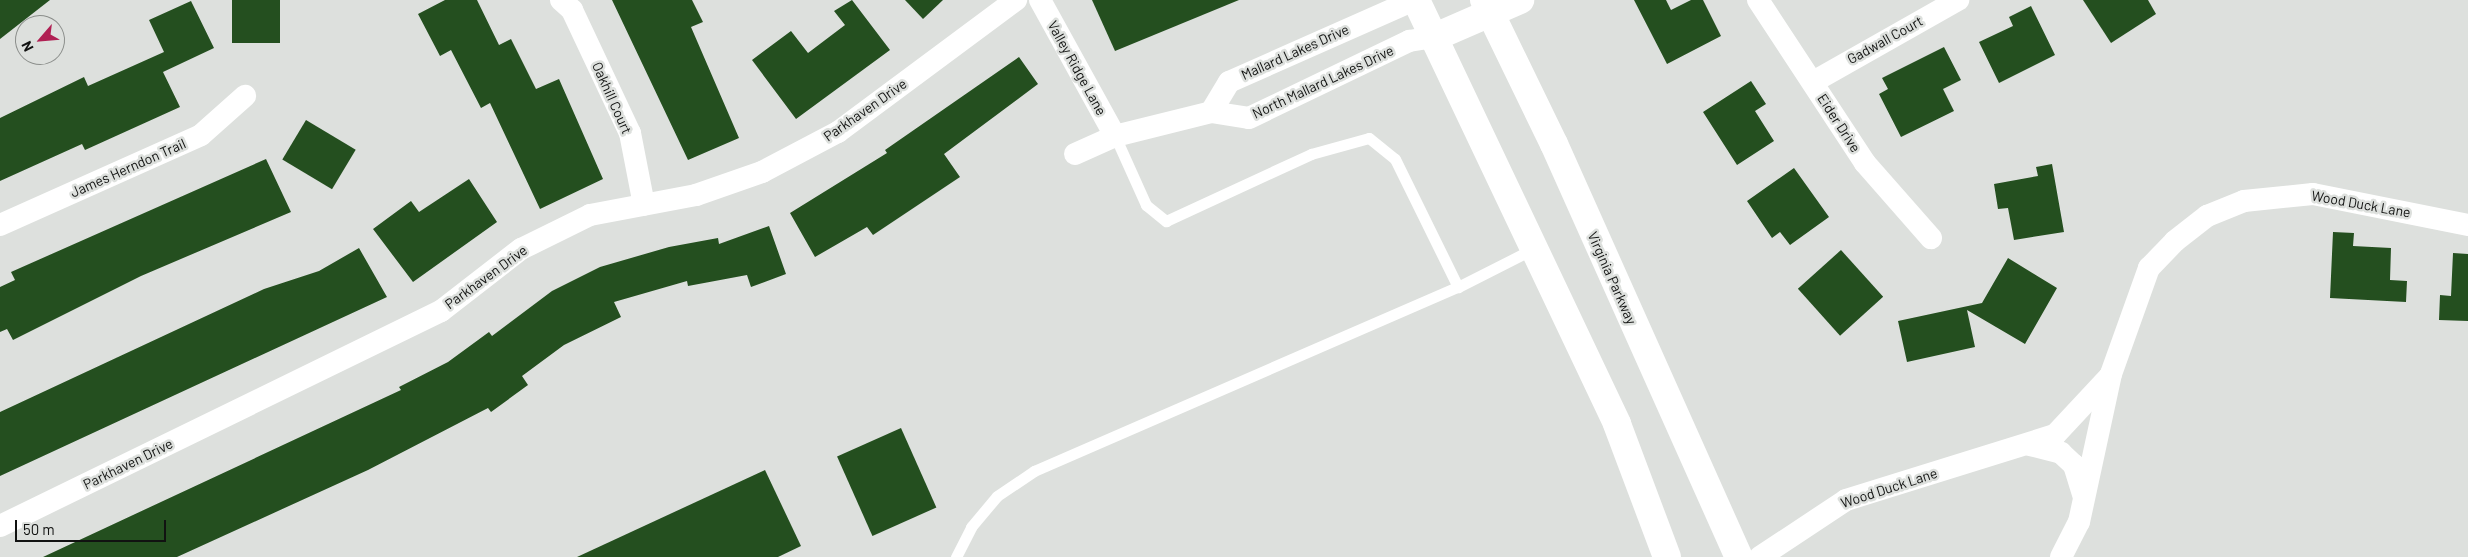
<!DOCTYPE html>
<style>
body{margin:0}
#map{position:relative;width:2468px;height:557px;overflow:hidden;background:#dde0dd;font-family:Barlow,sans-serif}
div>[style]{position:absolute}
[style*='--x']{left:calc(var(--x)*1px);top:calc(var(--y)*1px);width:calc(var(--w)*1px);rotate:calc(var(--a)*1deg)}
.building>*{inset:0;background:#244f1f;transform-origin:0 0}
.lane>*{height:11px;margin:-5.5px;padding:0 5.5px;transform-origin:5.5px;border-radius:5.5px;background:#fff}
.street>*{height:22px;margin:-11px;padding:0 11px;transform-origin:11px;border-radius:11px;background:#fff}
.secondary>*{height:28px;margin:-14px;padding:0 14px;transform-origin:14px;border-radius:14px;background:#fff}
span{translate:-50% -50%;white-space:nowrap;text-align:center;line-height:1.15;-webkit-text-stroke:5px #dde0dd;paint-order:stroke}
.street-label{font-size:14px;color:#111211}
.north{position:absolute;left:15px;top:15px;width:50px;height:50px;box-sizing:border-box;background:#dde0dd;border:1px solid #8b8e8b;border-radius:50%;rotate:243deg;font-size:14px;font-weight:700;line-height:20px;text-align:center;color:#111211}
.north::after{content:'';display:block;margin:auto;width:18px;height:22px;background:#b02053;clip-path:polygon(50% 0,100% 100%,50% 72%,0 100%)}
.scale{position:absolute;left:15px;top:520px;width:151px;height:22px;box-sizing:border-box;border:2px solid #111211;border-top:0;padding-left:6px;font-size:15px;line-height:18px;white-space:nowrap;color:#111211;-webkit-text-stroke:4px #dde0dd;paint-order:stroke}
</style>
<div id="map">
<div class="building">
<i style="clip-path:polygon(0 0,50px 0,0 39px)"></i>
<i style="left:232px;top:0;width:48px;height:43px"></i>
<i style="clip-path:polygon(445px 0,477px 0,499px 45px,511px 39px,536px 89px,559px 79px,603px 179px,540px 209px,490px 103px,481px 108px,451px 50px,440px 56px,418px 14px)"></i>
<i style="clip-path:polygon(612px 0,692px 0,703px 22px,691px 27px,739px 138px,688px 160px)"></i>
<i style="clip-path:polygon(852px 0,890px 50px,796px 119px,752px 60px,791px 31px,808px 53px,845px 25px,834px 11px)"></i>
<i style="clip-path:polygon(905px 0,943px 0,923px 19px)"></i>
<i style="clip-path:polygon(1092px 0,1239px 0,1115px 51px)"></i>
<i style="clip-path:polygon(1634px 0,1666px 0,1671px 10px,1691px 0,1703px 0,1721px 36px,1667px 64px)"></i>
<i style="clip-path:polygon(2083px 0,2148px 0,2156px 14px,2111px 43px)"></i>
<i style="clip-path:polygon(191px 1px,214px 48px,163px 72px,180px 107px,85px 150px,82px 144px,0 181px,0 118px,84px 77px,88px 86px,164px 52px,149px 20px)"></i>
<i style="clip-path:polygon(2031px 6px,2055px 55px,1999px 83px,1979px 42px,2013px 26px,2009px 17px)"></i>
<i style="clip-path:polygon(1944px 47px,1961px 80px,1943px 89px,1954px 111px,1901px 137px,1879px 94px,1888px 89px,1882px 78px)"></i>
<i style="clip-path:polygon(1019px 57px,1038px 84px,944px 154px,960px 177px,873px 235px,867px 227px,815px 257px,790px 213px,887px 153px,885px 150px)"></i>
<i style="clip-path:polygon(1751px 81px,1766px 104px,1755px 111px,1774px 141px,1737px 165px,1703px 112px)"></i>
<i style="left:306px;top:120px;width:58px;height:46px;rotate:31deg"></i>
<i style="clip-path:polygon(266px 159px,291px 212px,141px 276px,13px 340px,7px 329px,0 332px,0 287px,15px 280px,11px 272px)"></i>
<i style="clip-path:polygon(2052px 164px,2064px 232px,2014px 240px,2008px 208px,1998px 209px,1994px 184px,2038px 176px,2036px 167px)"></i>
<i style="clip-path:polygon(1794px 168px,1829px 217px,1790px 245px,1780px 232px,1772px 238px,1747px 201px)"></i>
<i style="clip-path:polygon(469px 179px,497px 222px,413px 282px,373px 229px,411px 201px,419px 212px)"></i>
<i style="clip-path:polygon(769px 226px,786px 274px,751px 287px,747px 275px,688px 286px,687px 281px,614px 302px,621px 317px,564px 345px,522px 376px,528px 385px,491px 412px,488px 408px,368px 470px,177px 557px,43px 557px,401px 390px,399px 387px,448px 362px,489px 332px,492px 336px,552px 291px,600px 267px,669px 247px,718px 238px,719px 244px)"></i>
<i style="clip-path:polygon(2333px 232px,2354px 233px,2353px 246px,2391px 248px,2390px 280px,2407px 281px,2406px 302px,2330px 298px)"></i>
<i style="clip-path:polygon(359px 248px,387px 297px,0 476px,0 412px,264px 289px,319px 271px)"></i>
<i style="left:1841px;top:250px;width:63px;height:58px;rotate:48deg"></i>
<i style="clip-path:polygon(2453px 253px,2468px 254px,2468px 321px,2439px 320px,2440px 295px,2451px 296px)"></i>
<i style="clip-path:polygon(2008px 258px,2057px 288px,2025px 344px,1967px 310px,1975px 347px,1907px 362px,1898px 321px,1982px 303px)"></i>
<i style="left:901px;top:428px;width:87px;height:70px;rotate:66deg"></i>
<i style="clip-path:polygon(765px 470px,801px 546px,778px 557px,577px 557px)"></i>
</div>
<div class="lane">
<i style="--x:1115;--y:136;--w:76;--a:65.8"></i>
<i style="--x:1146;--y:205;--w:26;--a:39"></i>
<i style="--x:1166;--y:221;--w:160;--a:-24.8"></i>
<i style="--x:1311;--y:154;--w:60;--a:-15.4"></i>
<i style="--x:1369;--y:138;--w:33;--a:39"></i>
<i style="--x:1395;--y:159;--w:143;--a:63.8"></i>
<i style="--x:1458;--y:287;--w:84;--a:-26.9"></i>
<i style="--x:956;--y:557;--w:34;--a:-63"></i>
<i style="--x:971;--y:527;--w:40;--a:-50"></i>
<i style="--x:997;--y:496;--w:45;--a:-34"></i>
<i style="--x:1034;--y:471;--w:462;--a:-23.5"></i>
</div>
<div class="street">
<i style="--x:561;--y:0;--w:15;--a:42"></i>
<i style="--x:572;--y:10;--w:136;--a:64.8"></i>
<i style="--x:630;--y:133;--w:73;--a:79"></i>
<i style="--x:1040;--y:0;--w:155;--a:61.1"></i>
<i style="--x:1758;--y:0;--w:195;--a:56.7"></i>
<i style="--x:1865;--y:163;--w:100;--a:48.7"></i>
<i style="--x:1813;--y:82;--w:167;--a:-29.5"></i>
<i style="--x:1211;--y:112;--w:35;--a:-59"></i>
<i style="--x:1229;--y:82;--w:202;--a:-23.9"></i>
<i style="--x:1075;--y:154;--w:44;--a:-24.2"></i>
<i style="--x:1115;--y:136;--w:99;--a:-14"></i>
<i style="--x:1211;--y:112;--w:38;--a:9"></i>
<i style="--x:1249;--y:118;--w:178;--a:-25.7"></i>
<i style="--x:1409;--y:41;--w:26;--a:-9"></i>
<i style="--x:0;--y:225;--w:220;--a:-24.1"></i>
<i style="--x:201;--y:135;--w:59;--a:-41.6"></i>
<i style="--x:2030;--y:445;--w:32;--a:14"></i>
<i style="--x:2061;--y:453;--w:18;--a:43"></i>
<i style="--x:2074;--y:465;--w:31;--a:73"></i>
<i style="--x:0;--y:526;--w:491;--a:-26"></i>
<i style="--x:441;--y:311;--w:101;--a:-37.8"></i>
<i style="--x:521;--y:249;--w:77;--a:-26.2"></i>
<i style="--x:590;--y:215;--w:108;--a:-10.7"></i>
<i style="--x:696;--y:195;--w:70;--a:-19.2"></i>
<i style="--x:762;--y:172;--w:86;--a:-27.8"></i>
<i style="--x:838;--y:132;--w:222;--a:-36.6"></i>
<i style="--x:1760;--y:557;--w:103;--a:-33.5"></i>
<i style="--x:1846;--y:500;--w:219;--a:-17.3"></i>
<i style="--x:2055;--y:435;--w:79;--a:-47"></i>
<i style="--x:2061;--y:557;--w:39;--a:-63"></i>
<i style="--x:2079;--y:522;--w:151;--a:-77.8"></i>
<i style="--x:2111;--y:374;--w:113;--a:-70.3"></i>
<i style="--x:2149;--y:268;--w:37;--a:-46"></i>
<i style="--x:2175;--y:241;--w:41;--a:-38"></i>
<i style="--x:2207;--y:216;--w:40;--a:-22"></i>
<i style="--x:2244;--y:201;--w:69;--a:-5.8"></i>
<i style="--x:2313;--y:194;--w:158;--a:11.3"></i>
</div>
<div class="secondary">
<i style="--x:1416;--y:0;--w:469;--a:64.6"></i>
<i style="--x:1617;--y:424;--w:142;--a:69.4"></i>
<i style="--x:1484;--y:0;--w:160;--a:64.1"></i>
<i style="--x:1554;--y:144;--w:453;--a:65.9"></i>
<i style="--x:1435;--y:37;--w:93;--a:-23.5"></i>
</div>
<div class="street-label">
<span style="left:1885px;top:40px;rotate:-29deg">Gadwall Court</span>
<span style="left:1295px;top:52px;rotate:-24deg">Mallard Lakes Drive</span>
<span style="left:1077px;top:68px;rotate:61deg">Valley Ridge Lane</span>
<span style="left:1323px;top:82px;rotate:-25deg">North Mallard Lakes Drive</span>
<span style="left:612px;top:98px;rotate:66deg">Oakhill Court</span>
<span style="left:865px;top:110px;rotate:-35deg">Parkhaven Drive</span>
<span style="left:1839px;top:123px;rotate:57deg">Eider Drive</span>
<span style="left:128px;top:168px;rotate:-24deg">James Herndon Trail</span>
<span style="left:2361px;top:204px;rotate:10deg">Wood Duck Lane</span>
<span style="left:486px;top:277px;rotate:-36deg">Parkhaven Drive</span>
<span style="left:1612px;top:278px;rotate:66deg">Virginia Parkway</span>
<span style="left:128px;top:464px;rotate:-26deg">Parkhaven Drive</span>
<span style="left:1889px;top:488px;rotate:-18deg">Wood Duck Lane</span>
</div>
<div class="north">N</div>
<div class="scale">50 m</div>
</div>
